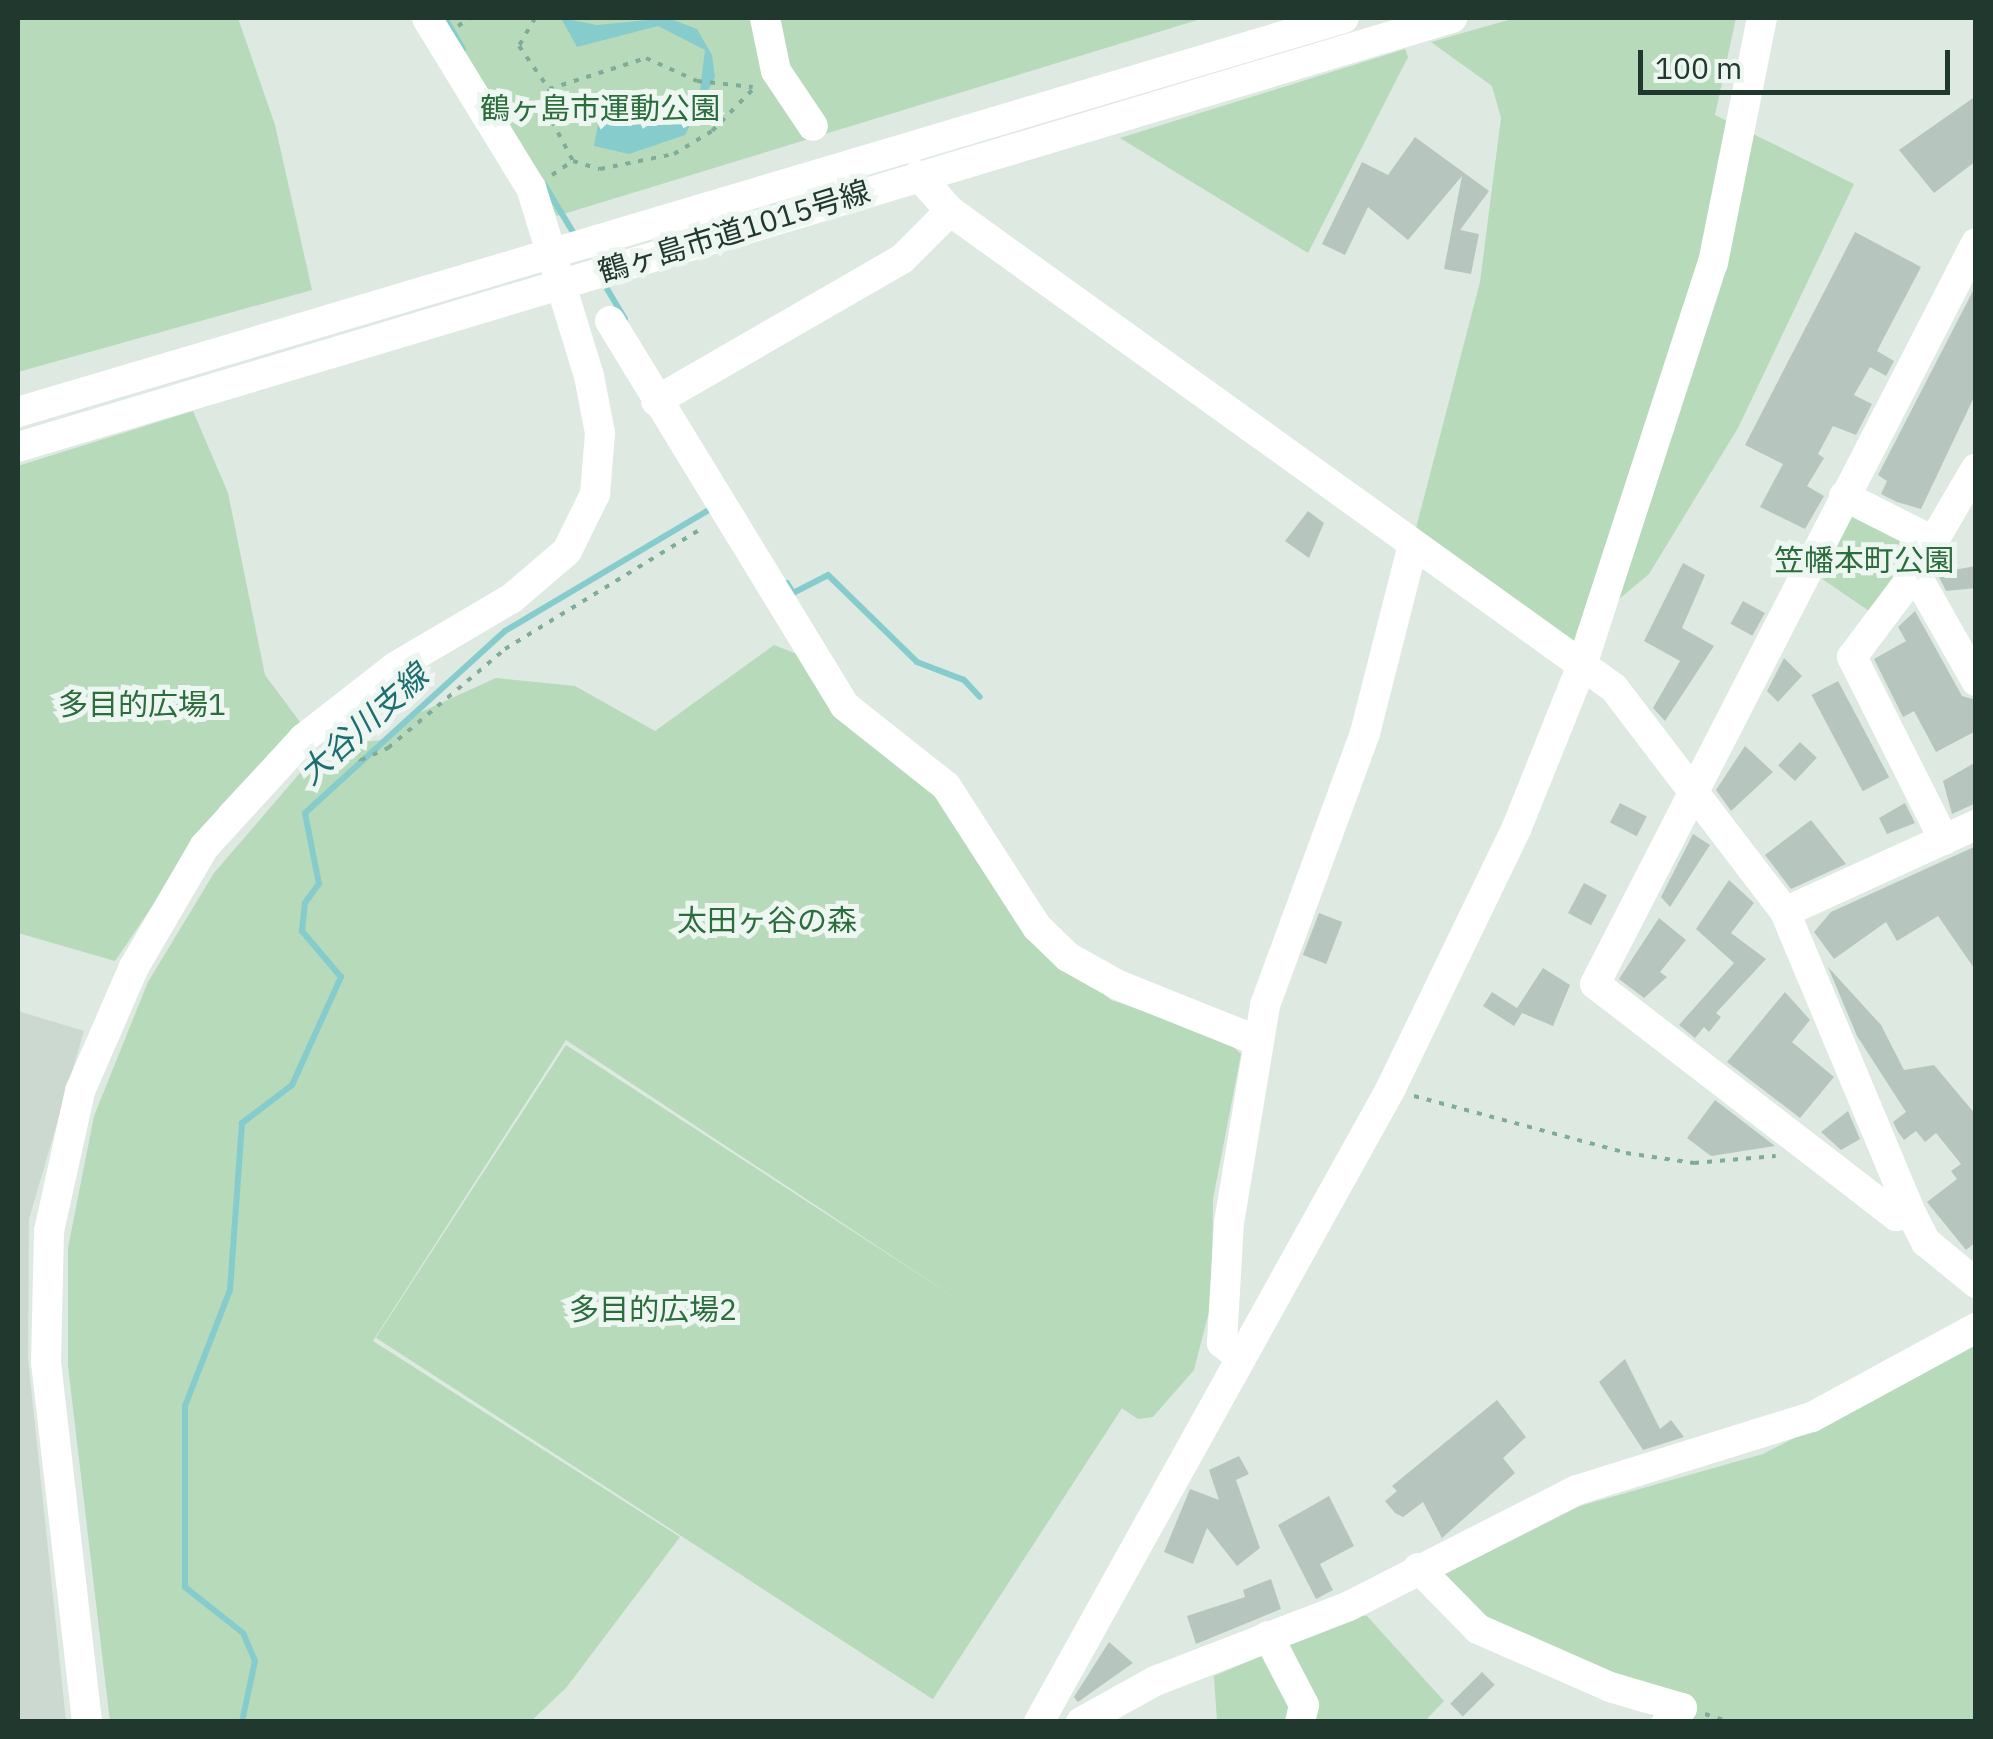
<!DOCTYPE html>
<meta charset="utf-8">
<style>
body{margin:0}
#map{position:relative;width:1993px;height:1739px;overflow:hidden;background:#dee9e2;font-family:"IBM Plex Sans","Noto Sans JP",sans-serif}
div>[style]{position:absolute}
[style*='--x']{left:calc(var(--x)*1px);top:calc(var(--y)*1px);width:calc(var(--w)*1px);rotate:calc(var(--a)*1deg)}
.built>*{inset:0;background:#ccd9d1}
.green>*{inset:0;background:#b7dabb;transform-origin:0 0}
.water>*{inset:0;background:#86cccd}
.stream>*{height:6px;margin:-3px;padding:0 3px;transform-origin:3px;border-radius:3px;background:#86cccd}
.building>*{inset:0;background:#b6c6be;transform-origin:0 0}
.path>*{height:4px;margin-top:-2px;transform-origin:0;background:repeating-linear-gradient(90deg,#7fac98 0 5px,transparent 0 13px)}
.minor>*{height:30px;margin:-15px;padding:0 15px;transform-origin:15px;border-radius:15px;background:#fff}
span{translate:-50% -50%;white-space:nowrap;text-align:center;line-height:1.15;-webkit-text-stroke:10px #eef6f1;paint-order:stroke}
.park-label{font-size:30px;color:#2b6d3c}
.street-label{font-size:30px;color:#20382e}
.water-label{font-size:32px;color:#1c6e71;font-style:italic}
.frame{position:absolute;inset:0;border:20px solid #20382e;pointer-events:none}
.scale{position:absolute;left:1638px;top:50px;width:312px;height:45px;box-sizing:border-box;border:5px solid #20382e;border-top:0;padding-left:12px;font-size:30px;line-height:35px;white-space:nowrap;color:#20382e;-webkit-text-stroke:8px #eef6f1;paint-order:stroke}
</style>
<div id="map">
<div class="built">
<i style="clip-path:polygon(18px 1011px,84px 1031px,29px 1219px,28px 1358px,66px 1721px,18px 1721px)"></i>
</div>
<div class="green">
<i style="clip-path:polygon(18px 18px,238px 18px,275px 125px,312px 290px,18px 372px)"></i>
<i style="clip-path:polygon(437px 18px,1204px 18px,557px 216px)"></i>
<i style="clip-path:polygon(1515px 18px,1736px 18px,1715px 115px,1854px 184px,1738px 428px,1649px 574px,1618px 600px,1585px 649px,1415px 532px,1480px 282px,1501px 118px,1492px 86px,1431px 42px)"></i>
<i style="clip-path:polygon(1405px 49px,1408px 57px,1308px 253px,1120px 138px)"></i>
<i style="clip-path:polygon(193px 411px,228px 493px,265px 675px,300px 722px,221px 805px,115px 961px,18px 933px,18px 466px)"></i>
<i style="clip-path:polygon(1846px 505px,1920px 549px,1872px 613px,1812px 572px)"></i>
<i style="clip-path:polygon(774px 645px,797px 654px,912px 762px,1053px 953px,1111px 1000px,1225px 1039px,1241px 1054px,1213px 1199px,1212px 1300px,1194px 1370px,1153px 1417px,1138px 1419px,566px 1040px,373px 1341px,680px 1537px,566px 1688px,531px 1721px,110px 1722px,68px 1366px,68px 1248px,94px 1116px,148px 982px,214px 873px,324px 745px,384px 740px,421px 712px,496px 678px,575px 686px,655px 731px)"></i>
<i style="left:566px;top:1045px;width:664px;height:349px;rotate:33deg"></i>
<i style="clip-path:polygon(1975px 1345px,1975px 1721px,1661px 1721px,1498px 1626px,1439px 1577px,1580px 1506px,1763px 1454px)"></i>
<i style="clip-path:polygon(1349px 1614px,1367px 1616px,1444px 1701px,1425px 1721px,1309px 1721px,1283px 1647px)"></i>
<i style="clip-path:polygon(1266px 1654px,1292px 1700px,1291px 1721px,1217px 1721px,1214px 1676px)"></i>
</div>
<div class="water">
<i style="clip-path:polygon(561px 18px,597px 25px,668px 18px,697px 29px,712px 55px,715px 77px,685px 135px,629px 154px,594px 146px,598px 124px,610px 115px,660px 121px,684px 114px,699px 99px,705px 50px,658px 26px,577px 47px)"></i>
</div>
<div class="stream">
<i style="--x:445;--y:18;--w:36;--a:60"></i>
<i style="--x:544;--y:184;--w:62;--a:58.9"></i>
<i style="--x:603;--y:282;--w:43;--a:59.3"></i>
<i style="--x:787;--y:583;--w:12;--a:59"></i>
<i style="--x:793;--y:593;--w:39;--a:-27"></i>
<i style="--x:828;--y:575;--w:124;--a:44.3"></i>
<i style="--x:917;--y:662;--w:50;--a:21"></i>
<i style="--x:964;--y:680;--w:23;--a:47"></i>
<i style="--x:242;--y:1722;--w:62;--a:-78"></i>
<i style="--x:255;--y:1661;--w:30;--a:-113"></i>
<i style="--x:243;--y:1633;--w:74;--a:-141.6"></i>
<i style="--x:185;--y:1587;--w:181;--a:-90"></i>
<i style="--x:185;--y:1406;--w:124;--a:-68.8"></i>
<i style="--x:230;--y:1290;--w:167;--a:-85.9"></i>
<i style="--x:242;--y:1123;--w:63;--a:-37.2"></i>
<i style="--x:292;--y:1085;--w:119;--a:-65.6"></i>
<i style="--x:341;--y:977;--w:60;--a:-130.3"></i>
<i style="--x:302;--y:931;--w:28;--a:-84"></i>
<i style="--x:305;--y:903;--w:24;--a:-54"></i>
<i style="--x:319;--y:884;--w:72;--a:-101.2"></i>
<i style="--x:305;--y:813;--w:270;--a:-42.3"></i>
<i style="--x:505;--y:631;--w:243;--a:-30.7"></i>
</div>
<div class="building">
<i style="clip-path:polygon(1976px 96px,1976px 161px,1934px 193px,1899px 150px)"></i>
<i style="clip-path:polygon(1415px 137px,1489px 191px,1460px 230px,1479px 234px,1471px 274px,1444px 269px,1462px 176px,1408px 240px,1368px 207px,1345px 255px,1322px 244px,1362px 162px,1388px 175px)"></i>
<i style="clip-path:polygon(1855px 232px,1921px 267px,1877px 351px,1894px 361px,1886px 376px,1870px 367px,1854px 395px,1872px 404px,1856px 435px,1833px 426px,1818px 454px,1824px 458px,1807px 486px,1824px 496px,1805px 529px,1760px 507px,1783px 464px,1745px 445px)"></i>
<i style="clip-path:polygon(1976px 285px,1976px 393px,1921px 509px,1897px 502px,1881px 494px,1887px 481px,1878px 475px)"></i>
<i style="clip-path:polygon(1308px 511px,1324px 523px,1309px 558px,1285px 541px)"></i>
<i style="clip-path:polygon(1683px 563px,1705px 575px,1682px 628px,1714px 646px,1665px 721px,1653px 708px,1680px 661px,1644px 641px)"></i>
<i style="clip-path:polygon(1976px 566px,1976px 588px,1946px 591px,1937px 573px)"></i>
<i style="left:1743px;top:601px;width:25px;height:26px;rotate:29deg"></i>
<i style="clip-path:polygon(1915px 611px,1962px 696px,1976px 700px,1976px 731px,1936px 752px,1914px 711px,1903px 717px,1874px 659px,1906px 641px,1898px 627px)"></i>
<i style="clip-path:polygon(1784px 658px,1802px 676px,1778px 702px,1767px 691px)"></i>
<i style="left:1838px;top:681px;width:109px;height:30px;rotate:62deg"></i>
<i style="left:1800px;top:742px;width:23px;height:32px;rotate:43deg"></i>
<i style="clip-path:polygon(1745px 746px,1773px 772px,1731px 811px,1716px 790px)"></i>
<i style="clip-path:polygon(1976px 762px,1976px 803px,1952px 814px,1943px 781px)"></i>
<i style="left:1620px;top:803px;width:30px;height:22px;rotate:27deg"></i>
<i style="clip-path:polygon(1905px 803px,1915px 823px,1887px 834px,1879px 818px)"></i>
<i style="clip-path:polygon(1811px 820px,1846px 864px,1791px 889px,1765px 855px)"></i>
<i style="clip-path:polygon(1693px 834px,1710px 845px,1670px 907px,1661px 897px)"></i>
<i style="clip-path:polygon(1976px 846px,1976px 971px,1938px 916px,1897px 941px,1886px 922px,1834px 959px,1814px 932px,1831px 912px)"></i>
<i style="clip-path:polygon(1729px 880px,1754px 903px,1731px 933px,1766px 959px,1716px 1013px,1721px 1017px,1709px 1032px,1704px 1027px,1695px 1038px,1679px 1025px,1734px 963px,1696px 929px)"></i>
<i style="left:1584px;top:883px;width:26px;height:34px;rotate:28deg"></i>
<i style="left:1319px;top:913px;width:25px;height:45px;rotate:21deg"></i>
<i style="clip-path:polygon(1659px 918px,1686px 940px,1660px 972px,1667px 977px,1644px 998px,1619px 979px)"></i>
<i style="clip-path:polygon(1828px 967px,1881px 1025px,1904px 1070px,1934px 1065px,1976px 1115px,1976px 1242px,1966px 1250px,1927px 1202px,1957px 1179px,1951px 1171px,1961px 1164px,1936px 1133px,1925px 1142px,1916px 1131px,1904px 1140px,1898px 1132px,1893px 1122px,1906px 1112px,1857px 1036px)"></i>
<i style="clip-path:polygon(1543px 968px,1570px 985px,1553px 1026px,1522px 1013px,1514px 1026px,1483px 1006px,1492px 992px,1517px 1008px)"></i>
<i style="clip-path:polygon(1785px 992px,1810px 1020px,1792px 1042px,1834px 1077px,1800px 1118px,1727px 1062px)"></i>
<i style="clip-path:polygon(1715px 1100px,1775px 1146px,1711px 1156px,1687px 1138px)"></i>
<i style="clip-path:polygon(1848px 1111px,1860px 1139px,1841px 1150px,1821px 1132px)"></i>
<i style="clip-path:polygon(1625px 1359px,1660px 1429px,1671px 1420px,1684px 1437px,1643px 1450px,1599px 1382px)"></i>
<i style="clip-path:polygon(1497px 1400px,1526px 1437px,1503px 1458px,1515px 1473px,1442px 1538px,1423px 1502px,1403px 1517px,1395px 1513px,1385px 1501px,1397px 1491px,1392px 1486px)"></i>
<i style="clip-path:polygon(1239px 1456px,1249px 1474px,1236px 1480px,1260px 1548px,1237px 1566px,1207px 1528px,1193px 1564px,1164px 1552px,1190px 1489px,1219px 1500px,1209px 1470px)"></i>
<i style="clip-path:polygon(1329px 1496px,1354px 1546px,1320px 1564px,1333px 1590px,1316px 1599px,1278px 1525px)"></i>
<i style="clip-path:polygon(1271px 1579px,1281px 1609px,1196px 1644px,1187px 1616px,1245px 1597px,1243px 1590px)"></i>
<i style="clip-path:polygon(1109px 1642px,1133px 1663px,1078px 1702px,1074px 1697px)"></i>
<i style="left:1482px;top:1672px;width:18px;height:45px;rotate:45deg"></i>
</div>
<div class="path">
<i style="--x:535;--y:18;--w:32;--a:120"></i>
<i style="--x:519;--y:46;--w:52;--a:55.1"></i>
<i style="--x:549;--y:89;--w:32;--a:85"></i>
<i style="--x:552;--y:121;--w:45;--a:62.3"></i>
<i style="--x:573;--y:161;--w:28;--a:17"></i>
<i style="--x:600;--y:169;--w:76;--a:-11.5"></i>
<i style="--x:674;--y:154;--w:44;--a:-31.2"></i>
<i style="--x:712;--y:131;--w:63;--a:-45.6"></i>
<i style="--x:458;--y:26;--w:15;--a:-32"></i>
<i style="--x:549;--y:89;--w:102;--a:-17.7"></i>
<i style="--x:646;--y:58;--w:56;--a:24.3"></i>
<i style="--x:697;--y:81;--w:56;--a:6.1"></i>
<i style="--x:552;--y:175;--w:25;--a:-34"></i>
<i style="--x:339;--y:743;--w:28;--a:38"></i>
<i style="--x:361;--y:760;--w:30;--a:-24"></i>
<i style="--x:388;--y:748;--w:153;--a:-40.2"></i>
<i style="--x:505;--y:649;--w:233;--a:-31.5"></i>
<i style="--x:1414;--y:1096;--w:220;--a:15"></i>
<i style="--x:1626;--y:1153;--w:69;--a:8.4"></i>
<i style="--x:1694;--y:1163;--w:82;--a:-4.9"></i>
<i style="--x:1705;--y:1714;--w:25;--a:18"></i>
</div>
<div class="minor">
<i style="--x:765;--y:18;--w:54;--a:78.3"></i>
<i style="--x:776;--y:71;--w:66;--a:56.1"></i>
<i style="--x:950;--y:211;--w:818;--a:35.69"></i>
<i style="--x:1614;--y:688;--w:282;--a:52.6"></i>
<i style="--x:1785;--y:912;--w:326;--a:67.3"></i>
<i style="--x:1976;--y:243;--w:833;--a:117.21"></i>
<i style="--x:1595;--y:984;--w:380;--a:37.6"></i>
<i style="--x:1896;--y:1216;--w:15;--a:-11"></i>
<i style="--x:1911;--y:1213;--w:33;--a:63"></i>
<i style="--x:1926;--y:1242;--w:65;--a:39.4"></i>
<i style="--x:610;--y:321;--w:451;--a:58.6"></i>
<i style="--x:845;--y:706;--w:129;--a:38.4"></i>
<i style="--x:946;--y:786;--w:168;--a:57.2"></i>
<i style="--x:1037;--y:927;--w:43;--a:44.1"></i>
<i style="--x:1068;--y:957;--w:57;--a:29.2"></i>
<i style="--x:1118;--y:985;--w:151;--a:21.8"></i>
<i style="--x:656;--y:401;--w:284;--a:-30"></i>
<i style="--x:902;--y:259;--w:68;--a:-45"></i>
<i style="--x:950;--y:211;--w:48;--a:-131.6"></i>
<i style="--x:18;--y:412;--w:1383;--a:-16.55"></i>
<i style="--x:18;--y:447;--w:1497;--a:-16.66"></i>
<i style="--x:1844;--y:496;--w:100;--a:26.8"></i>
<i style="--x:1915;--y:573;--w:124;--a:60.5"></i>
<i style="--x:1944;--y:840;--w:205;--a:-116.7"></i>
<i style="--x:1852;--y:657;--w:105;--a:-53.1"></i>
<i style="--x:1915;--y:573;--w:121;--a:-59.8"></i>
<i style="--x:1785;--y:912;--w:210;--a:-24.5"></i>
<i style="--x:1240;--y:1357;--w:23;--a:-142"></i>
<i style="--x:1222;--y:1343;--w:120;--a:-86.7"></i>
<i style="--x:1229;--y:1223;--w:221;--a:-80.6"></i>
<i style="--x:1265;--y:1005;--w:290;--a:-69.8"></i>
<i style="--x:1365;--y:733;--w:195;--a:-75.7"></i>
<i style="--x:1418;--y:1568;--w:86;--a:45.5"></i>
<i style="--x:1478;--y:1629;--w:144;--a:23.7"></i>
<i style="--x:1610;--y:1687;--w:75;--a:16.3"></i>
<i style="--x:1682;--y:1708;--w:21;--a:137"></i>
<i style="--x:1268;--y:1636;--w:78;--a:62.4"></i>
<i style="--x:1304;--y:1705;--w:17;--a:103"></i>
<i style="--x:87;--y:1722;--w:361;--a:-96.5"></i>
<i style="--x:46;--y:1363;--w:132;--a:-88.7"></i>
<i style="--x:49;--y:1231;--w:143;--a:-77.5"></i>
<i style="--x:80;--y:1091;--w:135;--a:-66.5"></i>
<i style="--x:134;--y:967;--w:139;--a:-59.7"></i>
<i style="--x:204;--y:847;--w:148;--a:-47.5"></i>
<i style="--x:304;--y:738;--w:115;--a:-38"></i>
<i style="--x:395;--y:667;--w:136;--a:-30.5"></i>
<i style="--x:512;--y:598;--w:72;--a:-40.5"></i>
<i style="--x:567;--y:551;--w:64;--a:-63.8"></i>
<i style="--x:595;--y:494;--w:61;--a:-85.3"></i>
<i style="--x:600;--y:433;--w:58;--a:-100.9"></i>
<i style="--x:589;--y:376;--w:197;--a:-107.1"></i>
<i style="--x:531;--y:188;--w:199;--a:-121.5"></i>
<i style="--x:1039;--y:1722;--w:723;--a:-60.95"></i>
<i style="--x:1390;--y:1090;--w:292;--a:-64.2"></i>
<i style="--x:1517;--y:827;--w:175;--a:-68.1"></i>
<i style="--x:1582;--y:665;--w:423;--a:-72"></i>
<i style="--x:1713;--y:263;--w:250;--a:-78.7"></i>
<i style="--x:1081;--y:1722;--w:85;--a:-29"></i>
<i style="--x:1155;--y:1681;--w:208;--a:-21.1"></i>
<i style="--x:1349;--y:1606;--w:256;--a:-27"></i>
<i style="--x:1577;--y:1490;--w:246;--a:-17.3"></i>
<i style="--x:1812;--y:1417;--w:187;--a:-28.5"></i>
</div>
<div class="park-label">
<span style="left:600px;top:108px">鶴ヶ島市運動公園</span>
<span style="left:1864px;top:560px">笠幡本町公園</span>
<span style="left:142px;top:704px">多目的広場1</span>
<span style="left:767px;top:920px">太田ヶ谷の森</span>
<span style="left:653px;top:1309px">多目的広場2</span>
</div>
<div class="street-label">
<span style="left:734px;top:231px;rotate:-17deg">鶴ヶ島市道1015号線</span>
</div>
<div class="water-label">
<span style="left:363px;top:724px;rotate:-42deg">大谷川支線</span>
</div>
<div class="frame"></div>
<div class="scale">100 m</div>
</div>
